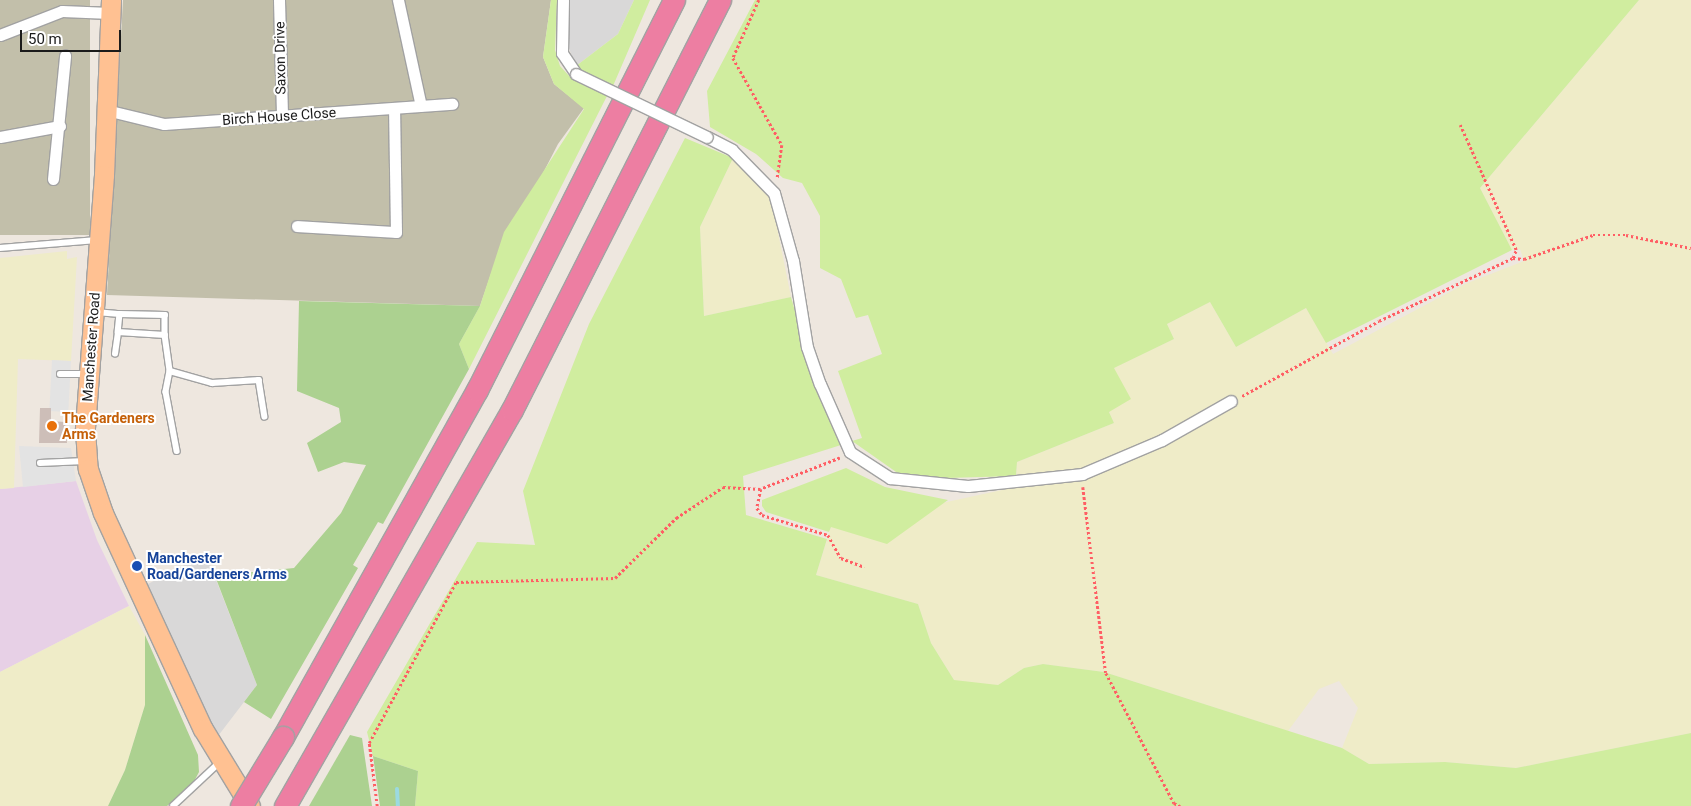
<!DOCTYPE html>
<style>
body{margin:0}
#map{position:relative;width:1691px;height:806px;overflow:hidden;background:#eee7df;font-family:Roboto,sans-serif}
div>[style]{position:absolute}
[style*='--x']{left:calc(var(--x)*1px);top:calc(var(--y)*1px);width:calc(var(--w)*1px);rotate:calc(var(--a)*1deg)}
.residential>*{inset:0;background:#d9d8d8}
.industrial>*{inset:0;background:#e7d0e6}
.construction>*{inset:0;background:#c2bfaa;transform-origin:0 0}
.farmland>*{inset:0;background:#efecc8}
.grass>*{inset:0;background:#d0ed9f}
.forest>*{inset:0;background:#acd190}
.parking>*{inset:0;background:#e3e3e3;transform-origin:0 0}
.stream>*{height:4px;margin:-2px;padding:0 2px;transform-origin:2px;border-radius:2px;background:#9bdae0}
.building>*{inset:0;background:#cdbeb8}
.path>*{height:2.5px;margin-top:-1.25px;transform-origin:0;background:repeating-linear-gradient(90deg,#ff5e64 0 2.5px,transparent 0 5px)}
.roads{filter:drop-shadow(1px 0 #a2a2a2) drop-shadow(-1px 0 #a2a2a2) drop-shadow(0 1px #a2a2a2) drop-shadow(0 -1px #a2a2a2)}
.service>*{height:5.5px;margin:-2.75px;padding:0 2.75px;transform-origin:2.75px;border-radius:2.75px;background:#fff}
.minor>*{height:11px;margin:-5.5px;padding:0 5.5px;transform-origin:5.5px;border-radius:5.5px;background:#fff}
.primary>*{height:19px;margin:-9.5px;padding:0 9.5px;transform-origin:9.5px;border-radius:9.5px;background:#ffc192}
.motorway>*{height:21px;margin:-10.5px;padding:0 10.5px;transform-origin:10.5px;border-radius:10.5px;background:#ed7ea2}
.bridges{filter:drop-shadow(1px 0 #a2a2a2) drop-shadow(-1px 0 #a2a2a2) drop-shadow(0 1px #a2a2a2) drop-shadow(0 -1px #a2a2a2)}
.minor-bridge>*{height:11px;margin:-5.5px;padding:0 5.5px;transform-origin:5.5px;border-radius:5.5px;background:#fff}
.motorway-bridge>*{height:21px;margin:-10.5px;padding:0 10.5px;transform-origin:10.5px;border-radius:10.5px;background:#ed7ea2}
.dots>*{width:14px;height:14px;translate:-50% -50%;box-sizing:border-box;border:2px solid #fff;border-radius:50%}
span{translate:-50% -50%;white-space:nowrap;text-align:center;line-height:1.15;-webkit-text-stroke:4px #fff;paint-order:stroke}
.street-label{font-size:14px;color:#1b1b1b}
.food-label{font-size:14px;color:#c56008;font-weight:700}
.left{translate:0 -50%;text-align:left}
.transit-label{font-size:14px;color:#164399;font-weight:700}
.scale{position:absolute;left:20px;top:30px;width:101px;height:22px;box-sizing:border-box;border:2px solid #1b1b1b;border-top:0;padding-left:6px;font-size:15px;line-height:18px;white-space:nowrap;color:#1b1b1b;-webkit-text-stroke:4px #fff;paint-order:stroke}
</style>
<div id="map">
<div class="residential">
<i style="clip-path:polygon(570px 0,634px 0,618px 34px,576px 66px,566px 41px)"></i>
<i style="clip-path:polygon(206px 554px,257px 685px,215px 740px,184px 663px,144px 586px)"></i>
</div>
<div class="industrial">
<i style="clip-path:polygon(76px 481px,97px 540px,129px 606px,0 672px,0 489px)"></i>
</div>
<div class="construction">
<i style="left:0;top:0;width:90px;height:235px"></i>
<i style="clip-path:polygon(123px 0,551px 0,543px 57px,554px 84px,584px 108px,558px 144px,491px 274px,480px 306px,107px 295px)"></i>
</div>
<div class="farmland">
<i style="clip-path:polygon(1639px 0,1691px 0,1691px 733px,1516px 768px,1445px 762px,1369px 764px,1342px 748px,1358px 708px,1339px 681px,1319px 689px,1288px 731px,1104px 672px,1043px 664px,1024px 668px,998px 685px,964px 684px,954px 680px,931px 643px,918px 604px,816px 575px,831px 527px,1016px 487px,1017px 462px,1114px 423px,1109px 412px,1113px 368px,1174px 339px,1167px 324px,1210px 302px,1236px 347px,1306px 308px,1333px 354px,1465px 284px,1524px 261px,1520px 249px,1512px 250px,1480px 188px)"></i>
<i style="clip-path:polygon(733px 158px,771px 198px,791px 297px,704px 316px,700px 227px)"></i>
<i style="clip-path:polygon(67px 251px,67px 259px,77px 257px,71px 361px,18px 359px,14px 488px,0 489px,0 258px)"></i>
<i style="clip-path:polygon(129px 606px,145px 635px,145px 705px,125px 770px,108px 806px,0 806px,0 672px)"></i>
</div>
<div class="grass">
<i style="clip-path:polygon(551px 0,557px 0,555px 50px,560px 66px,571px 78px,607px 96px,469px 369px,459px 344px,480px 306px,504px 232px,584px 109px,554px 84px,543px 57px)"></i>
<i style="clip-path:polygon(634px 0,650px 0,613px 86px,578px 70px,576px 66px,618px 34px)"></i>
<i style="clip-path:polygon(755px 0,1639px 0,1480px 188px,1512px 250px,1326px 343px,1306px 308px,1236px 347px,1210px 302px,1167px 324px,1174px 339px,1114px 368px,1131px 399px,1109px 412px,1114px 423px,1017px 462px,1016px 476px,946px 478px,899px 474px,852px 441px,862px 438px,838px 371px,882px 354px,868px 315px,856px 318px,841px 279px,820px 268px,820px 216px,802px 183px,783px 178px,756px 154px,710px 127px,707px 91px)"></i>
<i style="clip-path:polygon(685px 138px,733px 158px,700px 227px,704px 316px,791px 297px,818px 393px,841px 445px,743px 476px,746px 515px,827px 539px,816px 575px,918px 604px,931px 643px,954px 680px,998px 685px,1024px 668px,1043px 664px,1104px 672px,1342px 748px,1369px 764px,1445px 762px,1516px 768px,1691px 733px,1691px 806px,415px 806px,418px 771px,373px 756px,367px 732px,477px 542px,535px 545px,523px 491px,589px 324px)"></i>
<i style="clip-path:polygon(846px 468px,885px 487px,948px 500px,887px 544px,831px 527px,829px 532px,766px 512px,762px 506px,762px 500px)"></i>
</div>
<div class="forest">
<i style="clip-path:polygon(299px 301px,480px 306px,459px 344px,469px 369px,383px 524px,378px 522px,353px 565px,358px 568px,271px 719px,244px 702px,257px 685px,215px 576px,294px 568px,341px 513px,366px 465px,344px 462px,318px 472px,307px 443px,341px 422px,339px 408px,297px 391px)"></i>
<i style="clip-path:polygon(145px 635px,198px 755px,199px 772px,191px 787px,167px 806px,108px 806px,125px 770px,145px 705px)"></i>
<i style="clip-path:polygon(350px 735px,362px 738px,372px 806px,309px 806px)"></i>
<i style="clip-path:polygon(373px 756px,418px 771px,415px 806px,380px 806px)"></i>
</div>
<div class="parking">
<i style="left:52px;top:360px;width:19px;height:51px;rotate:3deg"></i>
<i style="clip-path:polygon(19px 446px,71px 448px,76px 481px,23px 487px)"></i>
</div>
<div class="stream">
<i style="--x:397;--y:789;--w:17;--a:87"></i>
</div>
<div class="building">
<i style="clip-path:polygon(40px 408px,51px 408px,51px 421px,65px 422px,67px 443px,39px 443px)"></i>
</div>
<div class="path">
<i style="--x:759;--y:0;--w:64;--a:114.1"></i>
<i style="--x:733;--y:58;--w:100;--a:60.6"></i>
<i style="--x:782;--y:145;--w:34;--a:98"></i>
<i style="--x:1513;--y:258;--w:11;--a:5"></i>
<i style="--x:1524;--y:259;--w:73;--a:-19.2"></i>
<i style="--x:1593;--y:235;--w:33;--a:0"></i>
<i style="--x:1626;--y:235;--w:66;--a:11.3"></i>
<i style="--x:1242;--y:396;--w:156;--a:-28.7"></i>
<i style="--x:1379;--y:321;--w:148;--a:-25.2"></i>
<i style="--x:1513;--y:258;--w:9;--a:-69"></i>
<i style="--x:1516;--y:250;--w:137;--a:-114.1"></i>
<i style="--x:840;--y:458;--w:85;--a:158.6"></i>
<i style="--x:761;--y:489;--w:19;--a:102"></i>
<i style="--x:757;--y:508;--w:9;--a:54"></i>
<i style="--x:762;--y:515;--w:69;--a:16.9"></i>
<i style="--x:828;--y:535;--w:26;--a:61"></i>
<i style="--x:841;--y:558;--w:25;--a:21"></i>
<i style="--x:1083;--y:487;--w:187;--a:83"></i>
<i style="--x:1106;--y:673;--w:147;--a:62.4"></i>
<i style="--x:1174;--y:803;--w:7;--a:27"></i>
<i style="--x:377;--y:806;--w:64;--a:-97.2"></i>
<i style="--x:369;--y:743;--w:183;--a:-61.6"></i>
<i style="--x:456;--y:582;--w:159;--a:-1.4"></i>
<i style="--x:615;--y:578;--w:86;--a:-44.5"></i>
<i style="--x:676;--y:518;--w:56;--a:-33.4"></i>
<i style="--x:723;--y:487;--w:38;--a:3"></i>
</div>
<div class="roads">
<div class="service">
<i style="--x:0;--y:248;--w:97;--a:-4.7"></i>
<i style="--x:96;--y:312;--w:24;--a:5"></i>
<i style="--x:120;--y:314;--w:18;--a:96"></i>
<i style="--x:118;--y:332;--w:47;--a:3.7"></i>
<i style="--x:165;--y:335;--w:36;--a:82"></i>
<i style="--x:170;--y:371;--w:44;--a:15.9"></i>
<i style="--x:212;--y:383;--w:47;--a:-3.7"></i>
<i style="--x:259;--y:380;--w:37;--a:81"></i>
<i style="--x:120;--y:314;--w:45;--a:1.3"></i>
<i style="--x:165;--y:315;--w:20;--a:90"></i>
<i style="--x:115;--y:354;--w:22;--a:-82"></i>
<i style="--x:170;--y:371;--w:21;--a:101"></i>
<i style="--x:166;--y:392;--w:60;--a:79.4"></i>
<i style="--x:60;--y:374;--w:27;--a:0"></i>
<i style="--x:40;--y:463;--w:45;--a:-2.5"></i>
<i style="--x:173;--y:806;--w:64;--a:-43.1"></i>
</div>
<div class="minor">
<i style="--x:279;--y:0;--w:116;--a:88.5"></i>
<i style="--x:398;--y:0;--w:108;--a:77.8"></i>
<i style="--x:563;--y:0;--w:53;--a:91.1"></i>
<i style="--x:562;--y:53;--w:25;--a:56"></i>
<i style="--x:0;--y:35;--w:66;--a:-21.2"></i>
<i style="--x:62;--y:11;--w:48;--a:2.4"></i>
<i style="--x:106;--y:110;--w:60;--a:13.6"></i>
<i style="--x:164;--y:124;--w:289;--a:-4"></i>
<i style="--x:0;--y:137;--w:61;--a:-10.4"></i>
<i style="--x:707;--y:137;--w:28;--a:27"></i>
<i style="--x:732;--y:150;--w:60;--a:45.7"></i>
<i style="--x:774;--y:193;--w:71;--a:74.4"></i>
<i style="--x:793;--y:261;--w:87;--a:80.8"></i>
<i style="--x:807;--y:347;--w:39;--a:71"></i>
<i style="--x:820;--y:384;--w:74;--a:66.2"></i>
<i style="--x:850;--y:452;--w:48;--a:33"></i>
<i style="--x:890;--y:478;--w:78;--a:5.9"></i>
<i style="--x:968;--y:486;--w:115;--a:-6"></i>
<i style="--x:1082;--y:474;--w:87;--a:-23"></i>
<i style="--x:1162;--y:440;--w:79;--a:-29.5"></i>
<i style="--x:53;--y:179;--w:124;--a:-84.4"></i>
<i style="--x:297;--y:226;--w:99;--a:3.5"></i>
<i style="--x:396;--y:232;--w:124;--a:-90.9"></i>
</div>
<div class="primary">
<i style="--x:111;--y:0;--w:175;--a:92.3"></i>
<i style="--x:104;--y:175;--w:256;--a:94.3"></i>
<i style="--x:85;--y:430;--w:39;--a:86"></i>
<i style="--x:88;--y:469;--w:46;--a:71.2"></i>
<i style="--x:103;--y:513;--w:238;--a:65.2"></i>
<i style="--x:203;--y:729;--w:90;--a:58.6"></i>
</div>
<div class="motorway">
<i style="--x:283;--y:737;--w:398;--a:-60.8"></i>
<i style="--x:477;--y:390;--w:437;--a:-63.2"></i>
<i style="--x:285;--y:806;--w:456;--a:-60.2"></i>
<i style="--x:512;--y:410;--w:460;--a:-63.1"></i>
</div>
</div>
<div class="bridges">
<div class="minor-bridge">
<i style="--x:576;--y:74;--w:145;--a:25.7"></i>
</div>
<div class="motorway-bridge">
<i style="--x:241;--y:806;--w:81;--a:-58.7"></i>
</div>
</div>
<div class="dots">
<i style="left:52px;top:426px;background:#e8710a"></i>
<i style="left:137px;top:566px;background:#1a4fb4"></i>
</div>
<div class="street-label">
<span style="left:280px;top:58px;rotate:-91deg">Saxon Drive</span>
<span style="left:279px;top:116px;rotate:-4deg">Birch House Close</span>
<span style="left:91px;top:347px;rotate:-86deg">Manchester Road</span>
</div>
<div class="food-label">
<span class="left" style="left:62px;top:426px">The Gardeners<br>Arms</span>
</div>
<div class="transit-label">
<span class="left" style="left:147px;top:566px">Manchester<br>Road/Gardeners Arms</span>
</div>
<div class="scale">50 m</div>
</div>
